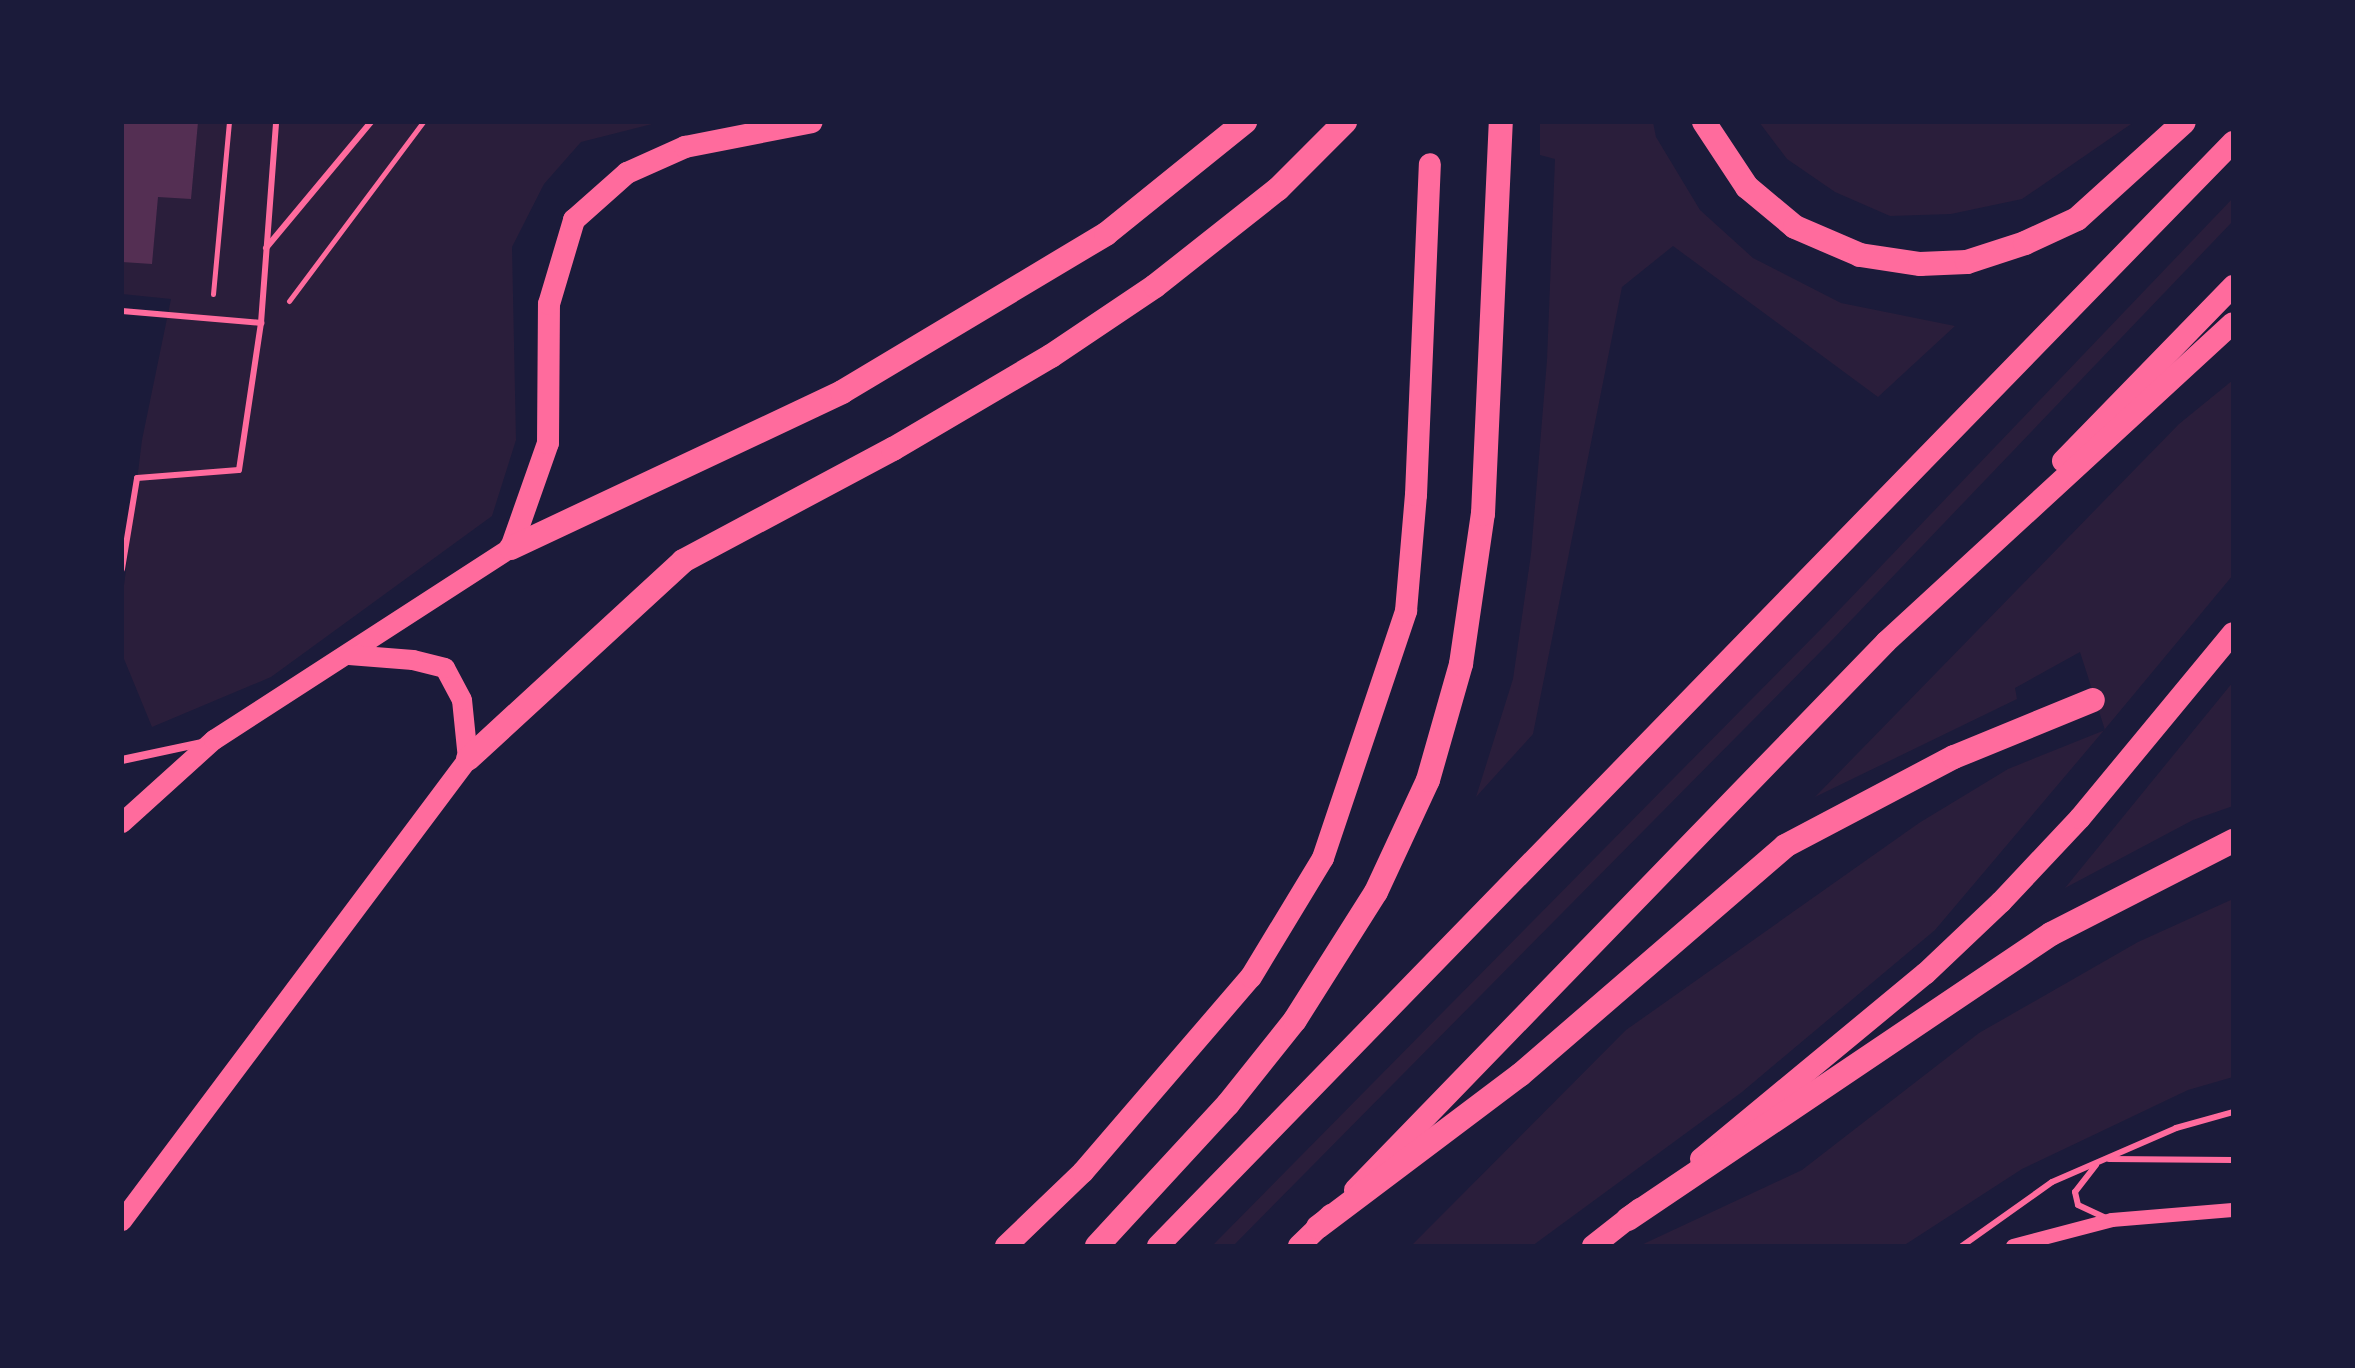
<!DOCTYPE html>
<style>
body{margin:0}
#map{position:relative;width:2355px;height:1368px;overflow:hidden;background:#1b1b3a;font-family:"Archivo Narrow",sans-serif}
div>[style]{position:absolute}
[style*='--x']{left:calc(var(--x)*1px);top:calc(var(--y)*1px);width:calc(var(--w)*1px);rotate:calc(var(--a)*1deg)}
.green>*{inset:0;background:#2a1e3b}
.building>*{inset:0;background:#542f53}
.path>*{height:5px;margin:-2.5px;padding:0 2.5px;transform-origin:2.5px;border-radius:2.5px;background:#ff6b9d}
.service>*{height:6px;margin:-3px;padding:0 3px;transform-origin:3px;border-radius:3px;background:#ff6b9d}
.minor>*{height:8px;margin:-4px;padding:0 4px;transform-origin:4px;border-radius:4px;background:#ff6b9d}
.tertiary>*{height:14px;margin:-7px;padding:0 7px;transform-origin:7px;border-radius:7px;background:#ff6b9d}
.primary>*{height:20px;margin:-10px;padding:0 10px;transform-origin:10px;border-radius:10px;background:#ff6b9d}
.trunk>*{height:22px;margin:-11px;padding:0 11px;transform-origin:11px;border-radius:11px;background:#ff6b9d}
.motorway>*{height:24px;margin:-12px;padding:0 12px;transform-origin:12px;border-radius:12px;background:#ff6b9d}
span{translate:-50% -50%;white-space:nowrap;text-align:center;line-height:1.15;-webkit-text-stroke:7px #1b1b3a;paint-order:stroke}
.frame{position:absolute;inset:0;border:124px solid #1b1b3a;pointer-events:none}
</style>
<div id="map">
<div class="green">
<i style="clip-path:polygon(122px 122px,660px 122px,581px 142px,544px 184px,512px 247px,516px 440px,492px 516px,271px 677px,152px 727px,122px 654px,122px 602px,142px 440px,171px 299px,122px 294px)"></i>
<i style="clip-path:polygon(1540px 122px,1653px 122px,1656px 137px,1700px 210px,1753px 258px,1841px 303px,1955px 326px,1878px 397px,1673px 246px,1622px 287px,1533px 734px,1476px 797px,1513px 679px,1531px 554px,1547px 360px,1555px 159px,1540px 155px)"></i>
<i style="clip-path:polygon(1759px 122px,2134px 122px,2022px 199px,1951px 214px,1890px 216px,1835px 192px,1787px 159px)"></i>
<i style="clip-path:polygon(2233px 198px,2233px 221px,1834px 638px,1233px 1246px,1212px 1246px,1821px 629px)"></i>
<i style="clip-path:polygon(2233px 380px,2233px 575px,2105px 729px,1935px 930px,1742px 1092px,1532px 1246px,1411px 1246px,1626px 1030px,1919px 823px,2008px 769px,2105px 730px,2080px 652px,2015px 688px,2017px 699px,1815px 797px,2179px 424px)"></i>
<i style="clip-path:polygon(2233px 682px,2233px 806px,2193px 820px,2065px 888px)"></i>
<i style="clip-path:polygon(2233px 899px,2233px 1077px,2188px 1090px,2022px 1169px,1903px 1246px,1639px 1246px,1802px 1170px,1979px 1033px,2138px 942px)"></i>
</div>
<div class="building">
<i style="clip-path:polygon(122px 122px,198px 122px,191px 199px,158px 197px,152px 264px,122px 262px)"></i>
</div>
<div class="path">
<i style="--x:213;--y:294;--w:173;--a:-84.7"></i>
<i style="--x:289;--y:301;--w:224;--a:-53.2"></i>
</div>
<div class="service">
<i style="--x:266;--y:248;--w:164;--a:-50.2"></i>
<i style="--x:122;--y:311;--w:140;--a:4.9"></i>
<i style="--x:122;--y:569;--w:92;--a:-80.6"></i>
<i style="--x:137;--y:478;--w:102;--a:-4.5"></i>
<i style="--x:239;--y:470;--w:149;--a:-81.5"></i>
<i style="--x:261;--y:323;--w:202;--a:-85.7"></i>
<i style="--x:2109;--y:1159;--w:124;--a:0.5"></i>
<i style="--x:2096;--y:1165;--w:34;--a:128"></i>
<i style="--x:2075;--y:1192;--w:13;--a:77"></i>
<i style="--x:2078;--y:1205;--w:29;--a:25"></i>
<i style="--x:1962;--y:1246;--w:110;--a:-35.4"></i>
<i style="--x:2052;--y:1182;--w:135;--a:-23.5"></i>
<i style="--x:2176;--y:1128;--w:59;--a:-15.7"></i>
</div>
<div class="minor">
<i style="--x:122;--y:760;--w:82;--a:-12"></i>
</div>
<div class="tertiary">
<i style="--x:2013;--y:1246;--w:102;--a:-14.7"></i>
<i style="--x:2112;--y:1220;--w:121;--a:-4.7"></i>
</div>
<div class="primary">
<i style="--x:122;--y:823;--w:124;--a:-42.1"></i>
<i style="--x:214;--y:740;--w:354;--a:-32.9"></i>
<i style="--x:122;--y:1221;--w:577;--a:-53.17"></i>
<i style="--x:468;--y:759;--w:59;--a:-95.8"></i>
<i style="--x:462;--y:700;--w:36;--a:-118"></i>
<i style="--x:445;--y:668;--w:33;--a:-166"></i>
<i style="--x:413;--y:660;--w:64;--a:-175.5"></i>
</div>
<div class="trunk">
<i style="--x:2063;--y:461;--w:244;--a:-45.8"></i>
<i style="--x:511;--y:548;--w:111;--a:-70.6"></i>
<i style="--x:548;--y:443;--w:139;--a:-89.6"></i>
<i style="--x:549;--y:304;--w:88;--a:-73.4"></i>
<i style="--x:574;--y:220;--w:71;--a:-41.6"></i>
<i style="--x:627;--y:173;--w:64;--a:-24.1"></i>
<i style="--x:685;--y:147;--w:129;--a:-11.1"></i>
<i style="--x:1701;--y:1159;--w:291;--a:-39.6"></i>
<i style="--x:1925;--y:974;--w:105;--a:-43.5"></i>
<i style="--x:2001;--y:902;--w:115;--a:-46.8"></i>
<i style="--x:2080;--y:818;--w:240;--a:-50.4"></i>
<i style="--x:1355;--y:1190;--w:763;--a:-45.9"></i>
<i style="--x:1886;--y:642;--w:471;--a:-42.6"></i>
<i style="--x:1006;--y:1246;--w:107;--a:-43.9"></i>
<i style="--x:1083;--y:1172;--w:257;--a:-49.3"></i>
<i style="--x:1251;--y:977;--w:139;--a:-58.8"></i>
<i style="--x:1323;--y:858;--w:261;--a:-71.4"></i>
<i style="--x:1406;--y:611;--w:116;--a:-85.1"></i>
<i style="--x:1416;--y:495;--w:331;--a:-87.6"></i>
<i style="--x:1158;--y:1246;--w:1541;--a:-45.76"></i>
<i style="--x:1299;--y:1246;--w:45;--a:-44.1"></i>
<i style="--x:1593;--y:1246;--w:60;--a:-38.2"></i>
</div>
<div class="motorway">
<i style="--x:1704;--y:122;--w:78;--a:56.5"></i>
<i style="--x:1747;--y:187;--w:62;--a:39.8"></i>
<i style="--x:1795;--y:227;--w:71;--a:23.3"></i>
<i style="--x:1860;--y:255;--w:61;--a:8.5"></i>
<i style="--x:1920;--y:264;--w:47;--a:-2.4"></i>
<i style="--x:1967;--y:262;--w:61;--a:-18.1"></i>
<i style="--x:2025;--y:243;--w:57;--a:-24.8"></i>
<i style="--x:2077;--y:219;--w:144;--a:-42.2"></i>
<i style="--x:511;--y:548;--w:366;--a:-25.2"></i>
<i style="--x:842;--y:392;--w:308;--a:-30.9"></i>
<i style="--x:1106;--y:234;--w:179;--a:-38.9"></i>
<i style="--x:468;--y:759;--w:292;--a:-42.6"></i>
<i style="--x:683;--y:561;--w:238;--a:-28.1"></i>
<i style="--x:893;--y:449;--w:183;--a:-30.5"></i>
<i style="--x:1051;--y:356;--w:125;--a:-33.9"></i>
<i style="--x:1155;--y:286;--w:157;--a:-38.3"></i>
<i style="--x:1278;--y:189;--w:95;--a:-45"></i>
<i style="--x:1628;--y:1219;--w:510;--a:-33.97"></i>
<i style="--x:2051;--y:934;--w:204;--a:-27.1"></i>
<i style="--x:1318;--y:1227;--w:253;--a:-37"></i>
<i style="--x:1520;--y:1075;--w:350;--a:-40.8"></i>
<i style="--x:1785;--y:846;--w:191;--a:-27.8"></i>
<i style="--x:1954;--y:757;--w:150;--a:-22.3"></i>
<i style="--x:1097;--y:1246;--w:193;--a:-47.3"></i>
<i style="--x:1228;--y:1104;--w:107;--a:-51.4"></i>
<i style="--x:1295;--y:1020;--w:151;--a:-57.7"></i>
<i style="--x:1376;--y:892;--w:123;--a:-65.1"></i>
<i style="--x:1428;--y:780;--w:121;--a:-74.1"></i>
<i style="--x:1461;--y:664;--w:152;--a:-81.7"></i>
<i style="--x:1483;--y:514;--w:392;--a:-87.4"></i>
</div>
<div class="frame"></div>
</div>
